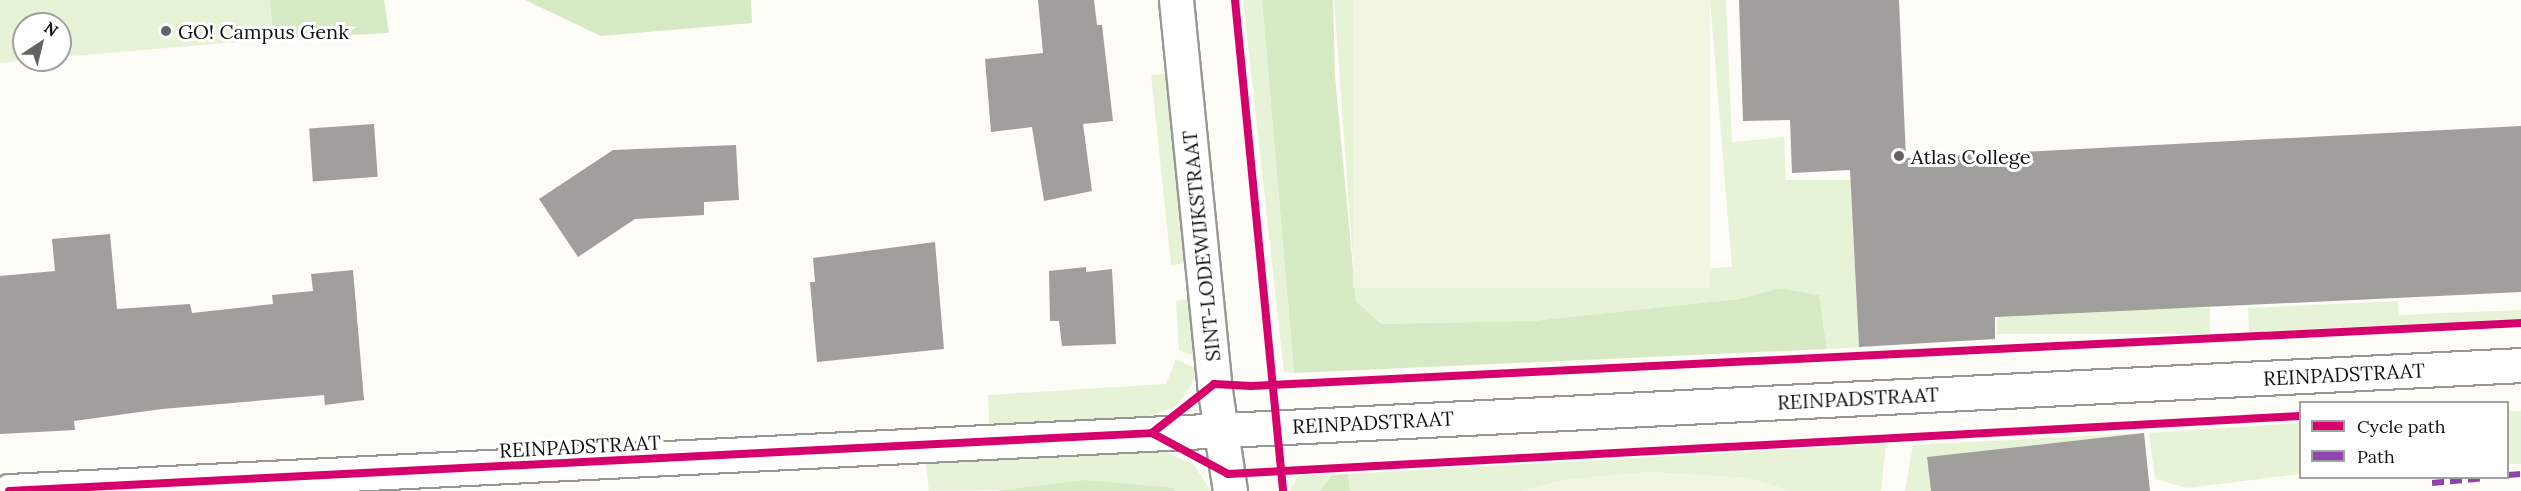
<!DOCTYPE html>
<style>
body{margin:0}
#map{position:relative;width:2521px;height:491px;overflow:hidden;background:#fdfcf7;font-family:Lora,serif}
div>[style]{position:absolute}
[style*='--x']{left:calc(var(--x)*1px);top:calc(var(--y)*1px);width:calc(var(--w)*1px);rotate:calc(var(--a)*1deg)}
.green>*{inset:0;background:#e7f3d7;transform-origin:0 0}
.forest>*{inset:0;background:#d8eac5}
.pitch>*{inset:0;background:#f0f6e1;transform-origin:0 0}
.building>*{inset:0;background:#a19f9c;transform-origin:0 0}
.roads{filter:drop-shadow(2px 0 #979795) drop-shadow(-2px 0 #979795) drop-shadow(0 2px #979795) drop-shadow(0 -2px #979795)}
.street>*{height:33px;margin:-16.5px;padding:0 16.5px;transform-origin:16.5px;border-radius:16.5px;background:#fffffe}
.quiet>*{height:6px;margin-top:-3px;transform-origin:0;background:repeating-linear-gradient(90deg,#8e44ad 0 12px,transparent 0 18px)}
.cycleway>*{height:8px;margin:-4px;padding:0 4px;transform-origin:4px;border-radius:4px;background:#d6006c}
.dots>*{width:16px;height:16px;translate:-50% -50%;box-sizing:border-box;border:3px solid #fff;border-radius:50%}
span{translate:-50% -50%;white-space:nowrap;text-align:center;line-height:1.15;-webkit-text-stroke:6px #fff;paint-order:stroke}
.poi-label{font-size:20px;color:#111}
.left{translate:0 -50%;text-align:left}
.street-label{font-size:20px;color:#111}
.legend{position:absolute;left:2299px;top:401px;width:210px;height:78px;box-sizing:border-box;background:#fff;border:2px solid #a0a0a0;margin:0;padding:8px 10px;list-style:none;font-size:18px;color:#111}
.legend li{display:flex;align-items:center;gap:12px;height:30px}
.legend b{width:30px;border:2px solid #a0a0a0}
.north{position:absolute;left:12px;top:12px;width:60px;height:60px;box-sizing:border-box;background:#fff;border:2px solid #a0a0a0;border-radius:50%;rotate:35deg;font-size:16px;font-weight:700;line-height:24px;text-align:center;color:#111}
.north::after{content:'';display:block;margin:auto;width:21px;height:27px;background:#646362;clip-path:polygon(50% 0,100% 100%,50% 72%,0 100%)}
</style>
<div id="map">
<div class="green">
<i style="clip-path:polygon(0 0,270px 0,273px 39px,60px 57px,60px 24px,24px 24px,24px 60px,29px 60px,0 63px)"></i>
<i style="clip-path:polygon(1243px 0,1262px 0,1294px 373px,1284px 372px)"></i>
<i style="clip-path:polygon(1334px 0,1353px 0,1380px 286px,1732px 267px,1710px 0,1726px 0,1732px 142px,1784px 137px,1786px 180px,1850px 180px,1859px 347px,1827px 349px,1819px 295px,1780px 288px,1739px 299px,1532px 321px,1383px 324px,1356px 301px)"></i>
<i style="left:1170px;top:73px;width:191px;height:19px;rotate:84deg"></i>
<i style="clip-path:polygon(1192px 298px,1199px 358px,1179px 350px,1176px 301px)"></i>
<i style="clip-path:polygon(2398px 301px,2399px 315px,2521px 310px,2521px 319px,2249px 332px,2248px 308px)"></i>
<i style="left:2210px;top:308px;width:26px;height:213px;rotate:90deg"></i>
<i style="clip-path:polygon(1176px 359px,1197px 369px,1190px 387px,1175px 407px,1149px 416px,989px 424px,988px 395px,1166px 384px)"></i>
<i style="left:2508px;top:411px;width:13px;height:53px"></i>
<i style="clip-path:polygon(2300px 423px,2300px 474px,2187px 488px,2155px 479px,2149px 433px)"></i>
<i style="clip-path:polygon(2145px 433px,1928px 457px,1931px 491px,1905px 491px,1913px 445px)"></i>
<i style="clip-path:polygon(1886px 444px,1881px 491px,1790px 491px,1749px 478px,1646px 472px,1564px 480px,1522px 491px,1350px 491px,1348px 474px)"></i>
<i style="clip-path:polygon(1166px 452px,1194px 465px,1211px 491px,1176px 491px,1173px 488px,929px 491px,926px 464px)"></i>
<i style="clip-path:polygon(1304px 475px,1332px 475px,1320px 491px,1290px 491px,1297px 477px)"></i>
</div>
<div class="forest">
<i style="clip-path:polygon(270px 0,384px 0,389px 33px,273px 39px)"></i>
<i style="clip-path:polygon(525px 0,751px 0,752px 23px,601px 36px)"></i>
<i style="clip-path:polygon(1262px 0,1333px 0,1335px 76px,1356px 301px,1382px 324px,1532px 321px,1739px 299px,1780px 288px,1819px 295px,1827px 349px,1294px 373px)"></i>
<i style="clip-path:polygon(1348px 474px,1350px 491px,1320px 491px,1332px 475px)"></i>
<i style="clip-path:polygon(1085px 480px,1173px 488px,1176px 491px,996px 491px)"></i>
</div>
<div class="pitch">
<i style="left:1353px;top:0;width:357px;height:288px"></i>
<i style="clip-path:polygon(1646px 472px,1749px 478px,1790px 491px,1522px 491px,1564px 480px)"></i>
</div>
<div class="building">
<i style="clip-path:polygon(1038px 0,1094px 0,1097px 25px,1102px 25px,1113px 121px,1083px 124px,1092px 191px,1044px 201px,1032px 127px,991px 132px,985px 59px,1043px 53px)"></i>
<i style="clip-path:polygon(1739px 0,1899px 0,1906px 158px,2521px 126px,2521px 292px,1995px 317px,1995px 339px,1859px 347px,1850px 170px,1792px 173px,1790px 120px,1743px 121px)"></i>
<i style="left:374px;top:124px;width:53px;height:65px;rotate:86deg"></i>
<i style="clip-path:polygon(736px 145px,739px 200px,704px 202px,704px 215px,635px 219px,578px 257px,539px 199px,613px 150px)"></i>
<i style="clip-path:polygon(110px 234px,117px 309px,190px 304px,192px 313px,273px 304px,272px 295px,313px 291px,311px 274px,353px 270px,364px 400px,325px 405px,324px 395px,162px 409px,74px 421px,75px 430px,0 434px,0 276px,55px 271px,52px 239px)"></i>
<i style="clip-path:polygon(935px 242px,944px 349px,817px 362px,810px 282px,815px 282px,813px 258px)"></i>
<i style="clip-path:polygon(1086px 267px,1086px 272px,1112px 269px,1116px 344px,1062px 346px,1059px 321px,1050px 321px,1049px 271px)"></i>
<i style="clip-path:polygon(2144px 433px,2150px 491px,1931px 491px,1927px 457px)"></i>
</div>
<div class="roads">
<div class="street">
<i style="--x:1176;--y:0;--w:386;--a:84.3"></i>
<i style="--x:1214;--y:384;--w:108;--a:81.5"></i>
<i style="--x:9;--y:491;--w:2515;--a:-2.87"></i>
</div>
</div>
<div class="quiet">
<i style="--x:2508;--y:475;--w:13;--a:-4"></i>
<i style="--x:2432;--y:483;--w:54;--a:-5.3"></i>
</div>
<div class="cycleway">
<i style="--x:1235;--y:0;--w:493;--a:84.4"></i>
<i style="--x:1152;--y:433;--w:79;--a:-38.3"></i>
<i style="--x:1214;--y:384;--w:37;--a:3"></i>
<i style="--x:1251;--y:386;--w:1272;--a:-2.84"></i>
<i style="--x:1152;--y:433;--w:86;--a:28.3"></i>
<i style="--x:1228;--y:474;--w:1074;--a:-3.1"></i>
<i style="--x:9;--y:491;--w:1144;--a:-2.9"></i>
</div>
<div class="dots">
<i style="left:166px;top:31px;background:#646362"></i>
<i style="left:1899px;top:156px;background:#646362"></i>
</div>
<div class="poi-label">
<span class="left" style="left:178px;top:31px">GO! Campus Genk</span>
<span class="left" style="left:1911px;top:156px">Atlas College</span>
</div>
<div class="street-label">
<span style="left:1201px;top:246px;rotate:-96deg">SINT-LODEWIJKSTRAAT</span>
<span style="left:2344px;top:374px;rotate:-3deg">REINPADSTRAAT</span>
<span style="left:1858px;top:398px;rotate:-3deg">REINPADSTRAAT</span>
<span style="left:1373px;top:422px;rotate:-3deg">REINPADSTRAAT</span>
<span style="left:580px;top:446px;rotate:-3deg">REINPADSTRAAT</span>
</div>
<ul class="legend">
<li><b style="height:8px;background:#d6006c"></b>Cycle path</li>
<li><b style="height:8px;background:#8e44ad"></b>Path</li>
</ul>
<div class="north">N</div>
</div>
